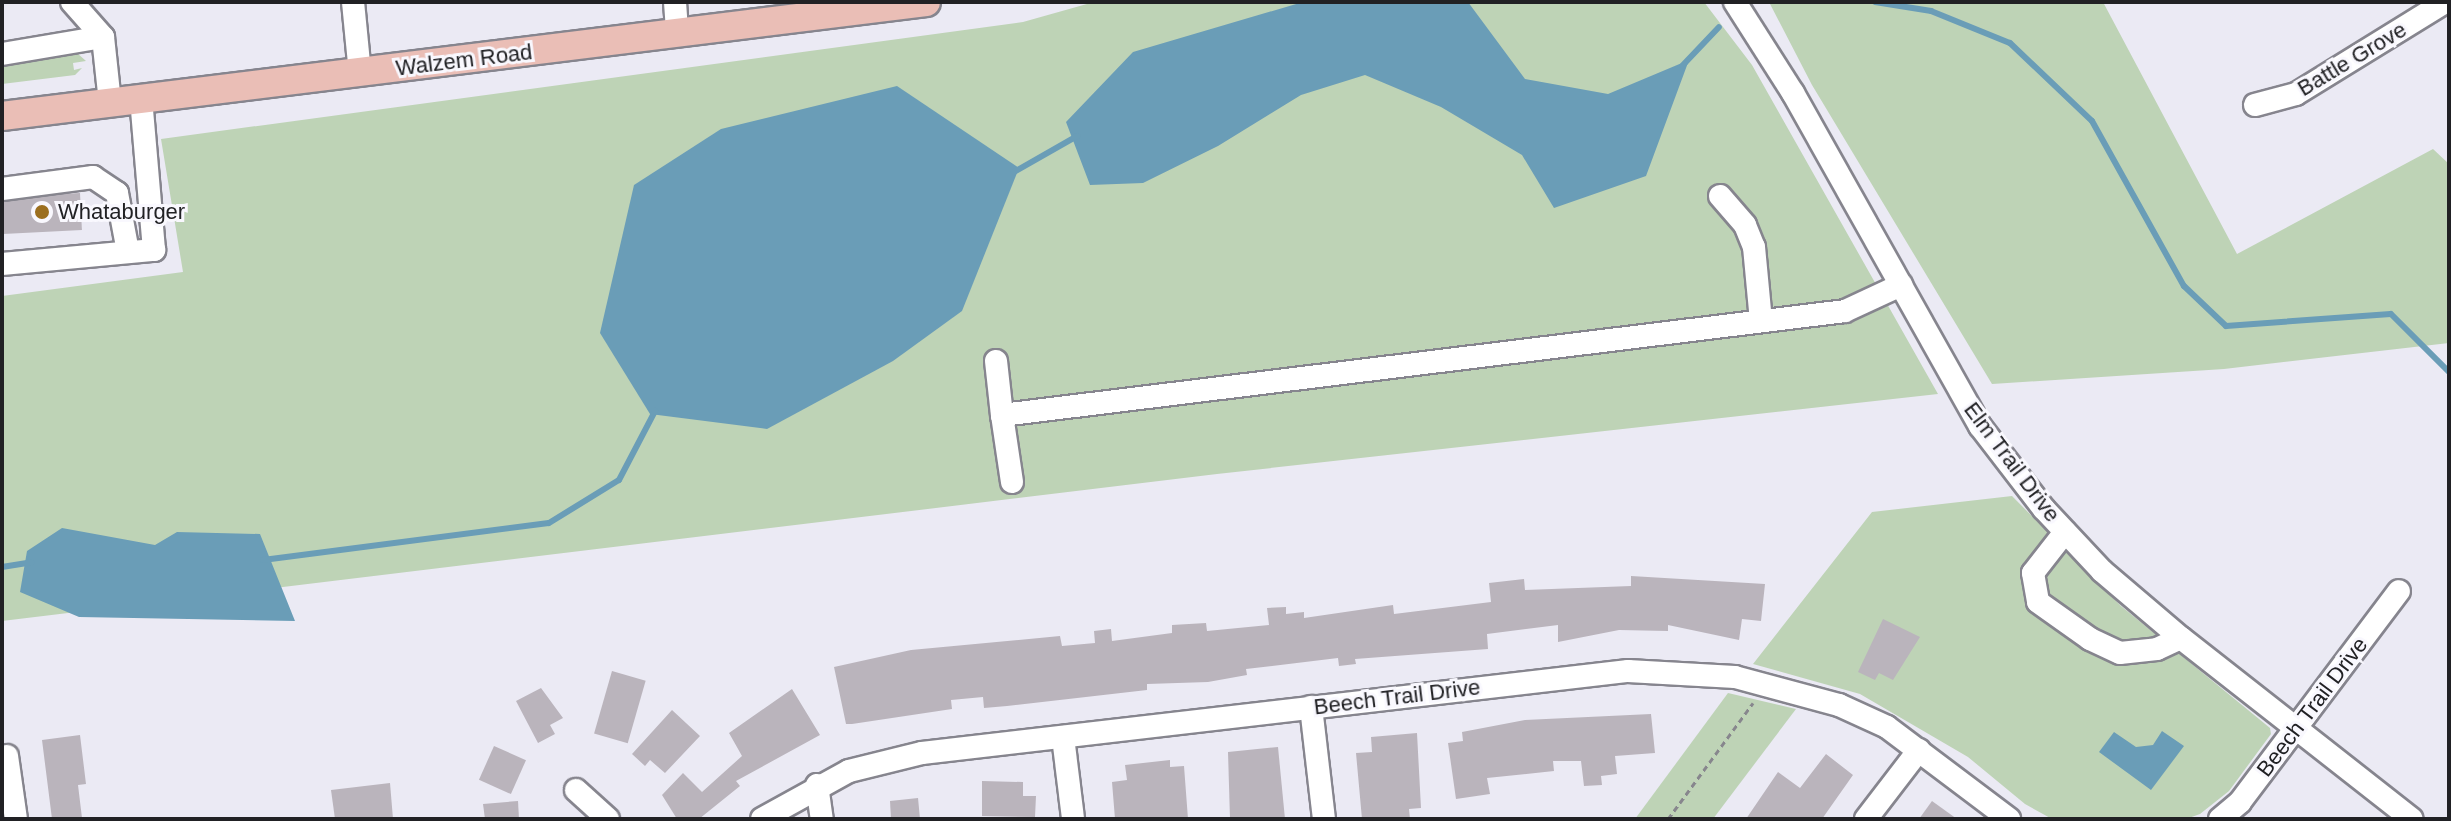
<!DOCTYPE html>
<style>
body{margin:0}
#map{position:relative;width:2451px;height:821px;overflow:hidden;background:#ebeaf4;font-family:Arial,sans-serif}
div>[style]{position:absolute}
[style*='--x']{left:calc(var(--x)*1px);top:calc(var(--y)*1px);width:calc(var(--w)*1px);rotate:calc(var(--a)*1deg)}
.green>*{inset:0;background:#bed3b6}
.water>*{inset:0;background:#6a9db7}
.stream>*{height:6px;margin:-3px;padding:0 3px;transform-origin:3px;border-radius:3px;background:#6a9db7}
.building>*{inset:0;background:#bab4bc;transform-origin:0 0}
.path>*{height:3px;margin-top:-1.5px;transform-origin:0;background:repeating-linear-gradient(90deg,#87868d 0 6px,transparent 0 10px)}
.roads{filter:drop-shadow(2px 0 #86858e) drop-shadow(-2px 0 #86858e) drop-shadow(0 2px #86858e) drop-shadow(0 -2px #86858e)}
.minor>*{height:22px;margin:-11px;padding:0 11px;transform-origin:11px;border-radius:11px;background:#fff}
.major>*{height:28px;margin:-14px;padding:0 14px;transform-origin:14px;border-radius:14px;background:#eabeb6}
.dots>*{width:22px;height:22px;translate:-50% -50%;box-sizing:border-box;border:4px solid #f9f8fe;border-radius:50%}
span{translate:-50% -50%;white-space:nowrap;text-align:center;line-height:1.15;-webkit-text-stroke:6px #f9f8fe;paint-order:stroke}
.street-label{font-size:22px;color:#212124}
.poi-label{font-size:22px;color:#212124}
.left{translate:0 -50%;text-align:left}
.frame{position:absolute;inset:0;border:4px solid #212124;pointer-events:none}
</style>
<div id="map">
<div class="green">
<i style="clip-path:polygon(1094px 2px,1704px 2px,1752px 65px,1938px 394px,1217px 474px,2px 621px,2px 296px,183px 272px,161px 139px,1023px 22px)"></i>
<i style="clip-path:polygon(1769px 2px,2103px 2px,2237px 254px,2433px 149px,2449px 164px,2449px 343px,2224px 369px,1992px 384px,1812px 85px)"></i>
<i style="clip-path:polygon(77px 53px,86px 61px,73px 63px,74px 70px,82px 68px,75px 75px,2px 84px,2px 63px)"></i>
<i style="clip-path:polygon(2012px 496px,2121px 606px,2270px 728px,2271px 734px,2229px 791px,2200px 814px,2186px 819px,2052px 819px,2025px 804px,1968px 757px,1860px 694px,1753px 664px,1872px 512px)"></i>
<i style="clip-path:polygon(1728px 693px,1796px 709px,1713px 819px,1635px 819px)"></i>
</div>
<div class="water">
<i style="clip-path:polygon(1303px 2px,1468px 2px,1525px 79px,1608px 94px,1689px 60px,1646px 176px,1554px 208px,1522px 155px,1441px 107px,1365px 75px,1301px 95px,1218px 146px,1143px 183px,1090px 185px,1066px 122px,1133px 52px)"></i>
<i style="clip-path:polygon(897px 86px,1019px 168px,962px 311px,893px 361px,767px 429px,650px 414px,600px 333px,634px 185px,721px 129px)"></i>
<i style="clip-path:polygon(62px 528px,155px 545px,177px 532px,260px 534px,295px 621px,79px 617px,20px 592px,27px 551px)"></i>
<i style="clip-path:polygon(2162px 731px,2184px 746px,2151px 790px,2099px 752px,2114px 732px,2136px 747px,2153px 745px)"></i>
</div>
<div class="stream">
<i style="--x:1875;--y:2;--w:57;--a:9.1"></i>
<i style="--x:1931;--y:11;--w:85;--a:22.1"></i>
<i style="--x:2010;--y:43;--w:113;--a:43.6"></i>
<i style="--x:2092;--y:121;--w:189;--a:60.9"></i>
<i style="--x:2184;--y:286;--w:58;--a:43.6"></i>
<i style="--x:2226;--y:326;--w:165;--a:-4.2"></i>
<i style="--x:2391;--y:314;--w:82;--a:45"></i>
<i style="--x:1683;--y:65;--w:52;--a:-46.5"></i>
<i style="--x:1014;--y:172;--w:73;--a:-29.7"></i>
<i style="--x:263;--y:560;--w:288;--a:-7.4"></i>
<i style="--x:549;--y:523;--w:82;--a:-31.6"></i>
<i style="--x:619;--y:480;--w:78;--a:-62.4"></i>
<i style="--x:2;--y:567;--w:30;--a:-9"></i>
</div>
<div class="building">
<i style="left:80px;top:193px;width:37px;height:79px;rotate:87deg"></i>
<i style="clip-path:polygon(1631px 576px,1765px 584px,1761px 621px,1742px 619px,1739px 640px,1668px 625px,1668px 631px,1619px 630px,1558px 642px,1558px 625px,1487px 634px,1488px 649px,1355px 659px,1356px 664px,1339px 666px,1338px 658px,1246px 669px,1247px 675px,1208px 682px,1147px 684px,1147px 690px,1007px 706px,984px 708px,983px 697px,951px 700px,952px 709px,852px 724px,846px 724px,834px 667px,911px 650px,1060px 636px,1062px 646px,1095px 643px,1094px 631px,1111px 629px,1112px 641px,1172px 633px,1172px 625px,1206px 623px,1207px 631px,1269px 625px,1267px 608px,1286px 607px,1286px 614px,1304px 612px,1304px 618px,1393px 605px,1394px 614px,1491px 602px,1489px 583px,1524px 579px,1525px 590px,1631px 586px)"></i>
<i style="clip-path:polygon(1883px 619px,1920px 637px,1893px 680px,1879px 673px,1875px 680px,1858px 672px)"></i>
<i style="left:612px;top:671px;width:35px;height:65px;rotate:16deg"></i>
<i style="clip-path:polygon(541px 688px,563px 718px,550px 725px,555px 734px,538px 743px,516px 701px)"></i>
<i style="clip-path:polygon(792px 689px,820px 735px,736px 781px,740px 786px,699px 819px,677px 819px,662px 795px,683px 773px,702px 792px,742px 756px,729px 733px)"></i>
<i style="clip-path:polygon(672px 710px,700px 736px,665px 773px,650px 760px,645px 766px,632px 754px)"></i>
<i style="clip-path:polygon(1651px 714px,1655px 753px,1615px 756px,1617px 774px,1601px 776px,1602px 785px,1584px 786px,1581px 761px,1553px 761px,1554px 771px,1487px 778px,1490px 794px,1456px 799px,1448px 743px,1463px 741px,1462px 732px,1525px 720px)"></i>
<i style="clip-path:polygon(1417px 733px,1421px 808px,1409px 809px,1410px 819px,1362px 819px,1356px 753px,1372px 752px,1371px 737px)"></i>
<i style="clip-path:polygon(80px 735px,86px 784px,78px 785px,82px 818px,52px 819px,42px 740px)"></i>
<i style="left:494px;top:746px;width:35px;height:37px;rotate:24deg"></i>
<i style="clip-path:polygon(1278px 747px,1285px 819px,1230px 819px,1228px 752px)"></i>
<i style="clip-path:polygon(1826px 754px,1853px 775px,1822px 819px,1746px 819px,1778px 772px,1800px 788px)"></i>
<i style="clip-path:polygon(1170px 760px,1170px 767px,1184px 766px,1188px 819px,1115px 819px,1112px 782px,1127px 780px,1125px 765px)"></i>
<i style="clip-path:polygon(982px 781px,1023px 782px,1023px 796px,1036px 796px,1035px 817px,982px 816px)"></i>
<i style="clip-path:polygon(390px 783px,393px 819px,335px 819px,331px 790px)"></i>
<i style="clip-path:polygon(918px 798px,920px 819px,891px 819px,890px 801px)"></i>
<i style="clip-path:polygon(518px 801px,519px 819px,485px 819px,483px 804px)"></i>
<i style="clip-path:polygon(1932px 801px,1957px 819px,1919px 819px)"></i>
</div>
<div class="path">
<i style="--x:1668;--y:819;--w:144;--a:-53.8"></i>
</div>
<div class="roads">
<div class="minor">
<i style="--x:72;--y:2;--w:47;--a:48.5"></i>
<i style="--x:103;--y:37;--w:66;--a:83.9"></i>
<i style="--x:353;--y:2;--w:71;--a:84.4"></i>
<i style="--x:675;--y:2;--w:32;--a:86"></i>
<i style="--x:1735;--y:2;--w:108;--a:57.5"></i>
<i style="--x:1793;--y:93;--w:382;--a:60.7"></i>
<i style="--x:1980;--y:426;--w:105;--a:52.4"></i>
<i style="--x:2044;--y:509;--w:85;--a:46.9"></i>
<i style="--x:2102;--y:571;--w:104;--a:40.3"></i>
<i style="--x:2181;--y:638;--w:293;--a:38.1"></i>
<i style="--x:2;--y:54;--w:102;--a:-9.6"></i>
<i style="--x:2255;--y:105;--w:42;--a:-15"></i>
<i style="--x:2296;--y:94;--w:175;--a:-31.7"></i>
<i style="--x:2;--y:189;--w:92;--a:-7.5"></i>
<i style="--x:93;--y:177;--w:29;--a:34"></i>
<i style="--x:117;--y:193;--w:60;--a:79.4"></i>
<i style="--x:1720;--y:196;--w:38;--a:49"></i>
<i style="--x:1745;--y:225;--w:24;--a:68"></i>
<i style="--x:1754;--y:247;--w:74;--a:84.6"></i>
<i style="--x:2;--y:264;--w:153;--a:-5.3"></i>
<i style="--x:154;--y:250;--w:152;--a:-94.9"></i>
<i style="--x:996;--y:361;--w:54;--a:83.7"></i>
<i style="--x:1012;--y:482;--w:68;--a:-98.5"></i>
<i style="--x:1002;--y:415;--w:849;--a:-7.03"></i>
<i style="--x:1845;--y:311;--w:62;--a:-24.9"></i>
<i style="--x:2065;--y:532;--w:52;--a:128"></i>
<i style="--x:2033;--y:573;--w:29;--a:80"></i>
<i style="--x:2038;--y:602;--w:64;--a:35.4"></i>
<i style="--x:2090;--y:639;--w:33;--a:25"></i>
<i style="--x:2120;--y:653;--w:37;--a:-6"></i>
<i style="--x:2157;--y:649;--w:26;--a:-25"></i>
<i style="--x:1311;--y:707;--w:113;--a:83.4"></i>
<i style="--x:1063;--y:737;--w:83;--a:83"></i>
<i style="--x:7;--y:756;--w:64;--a:81.9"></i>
<i style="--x:817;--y:785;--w:34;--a:82"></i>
<i style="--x:576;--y:790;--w:43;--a:42.2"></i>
<i style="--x:762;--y:819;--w:99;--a:-28.9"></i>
<i style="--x:849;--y:771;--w:75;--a:-13.9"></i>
<i style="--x:922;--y:753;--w:711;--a:-6.63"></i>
<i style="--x:1628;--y:671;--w:107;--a:3.2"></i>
<i style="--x:1735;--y:677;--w:108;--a:15.1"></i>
<i style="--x:1839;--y:705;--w:53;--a:24.6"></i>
<i style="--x:1887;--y:727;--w:153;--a:37"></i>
<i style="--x:1866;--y:819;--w:87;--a:-52.5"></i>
<i style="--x:2220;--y:819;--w:26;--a:-40"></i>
<i style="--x:2240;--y:802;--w:264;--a:-53"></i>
</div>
<div class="major">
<i style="--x:2;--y:116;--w:931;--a:-7.03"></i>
</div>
</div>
<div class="dots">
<i style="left:42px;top:212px;background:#9c6f1f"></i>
</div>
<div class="street-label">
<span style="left:2352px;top:59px;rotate:-31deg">Battle Grove</span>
<span style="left:464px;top:60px;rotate:-7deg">Walzem Road</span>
<span style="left:2012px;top:462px;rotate:53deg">Elm Trail Drive</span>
<span style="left:1397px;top:697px;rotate:-7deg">Beech Trail Drive</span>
<span style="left:2312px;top:707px;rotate:-53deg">Beech Trail Drive</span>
</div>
<div class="poi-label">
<span class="left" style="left:58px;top:212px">Whataburger</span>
</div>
<div class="frame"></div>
</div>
